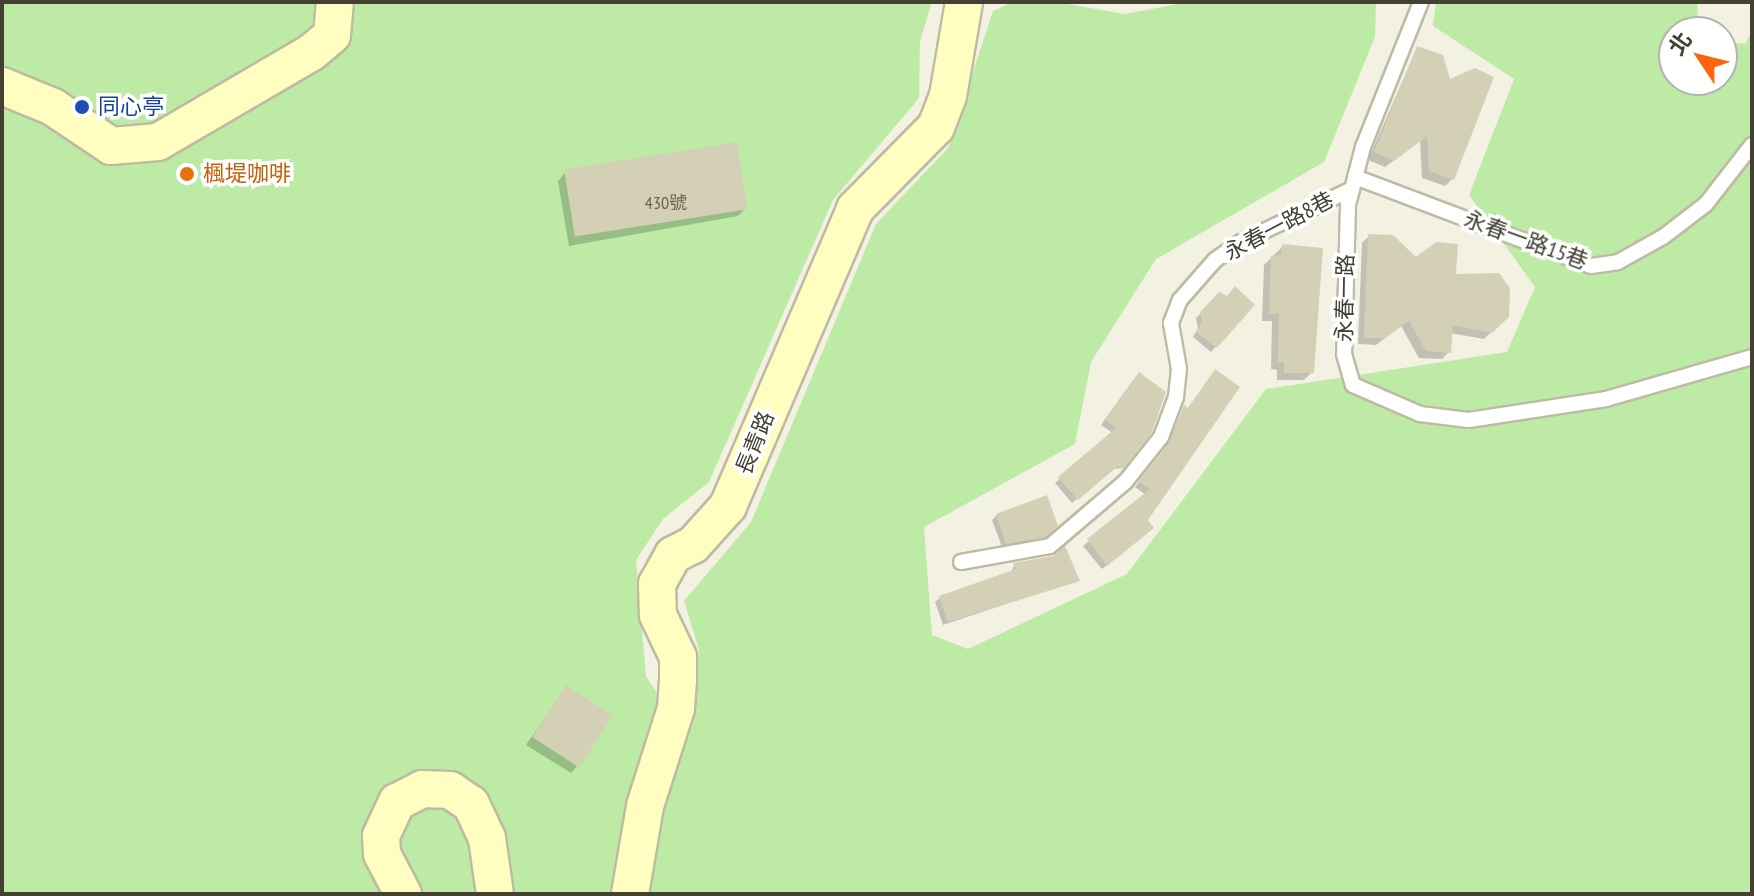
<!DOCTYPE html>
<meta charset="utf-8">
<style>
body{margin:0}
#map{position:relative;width:1754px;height:896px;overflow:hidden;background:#f3f1e2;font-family:"PT Sans Narrow","Noto Sans TC",sans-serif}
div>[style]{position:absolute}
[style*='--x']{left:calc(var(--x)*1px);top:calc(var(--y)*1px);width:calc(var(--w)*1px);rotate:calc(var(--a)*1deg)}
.green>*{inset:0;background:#bdeba6}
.shadow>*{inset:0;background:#0003}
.building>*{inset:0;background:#d4d0b6;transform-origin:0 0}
.roads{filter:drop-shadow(2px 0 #bebba4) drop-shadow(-2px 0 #bebba4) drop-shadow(0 2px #bebba4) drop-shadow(0 -2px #bebba4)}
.lane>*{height:14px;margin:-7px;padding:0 7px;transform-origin:7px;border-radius:7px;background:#fff}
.secondary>*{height:36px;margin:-18px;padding:0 18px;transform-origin:18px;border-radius:18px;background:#fffdbf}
.dots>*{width:22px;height:22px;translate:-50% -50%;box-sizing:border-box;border:4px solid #fff;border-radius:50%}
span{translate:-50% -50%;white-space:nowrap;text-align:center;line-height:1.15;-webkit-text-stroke:7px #fff;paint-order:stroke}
.number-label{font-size:18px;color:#686553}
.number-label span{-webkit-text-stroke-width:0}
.transit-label{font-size:22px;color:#164399}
.left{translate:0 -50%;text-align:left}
.food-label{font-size:22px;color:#c56008}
.street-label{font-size:22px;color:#444132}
.frame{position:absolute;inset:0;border:4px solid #444132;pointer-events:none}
.north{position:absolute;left:1658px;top:16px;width:80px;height:80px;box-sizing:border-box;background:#fff;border:2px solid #b4b3ad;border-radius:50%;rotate:305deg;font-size:22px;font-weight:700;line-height:32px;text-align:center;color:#444132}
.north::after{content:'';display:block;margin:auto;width:28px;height:36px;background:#ff650c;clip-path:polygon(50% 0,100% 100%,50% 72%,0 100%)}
</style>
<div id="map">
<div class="green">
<i style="clip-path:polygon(2px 2px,932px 2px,920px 41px,919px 98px,833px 200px,709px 482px,663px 519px,636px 560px,646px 676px,662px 701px,692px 704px,699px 650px,684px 601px,751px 522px,876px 224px,948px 148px,993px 11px,1013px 2px,1056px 2px,1125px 14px,1189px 2px,1376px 2px,1375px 37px,1324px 162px,1156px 259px,1091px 362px,1075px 444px,924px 527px,932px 635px,968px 649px,1127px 574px,1266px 389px,1507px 352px,1535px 287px,1469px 195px,1514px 79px,1433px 26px,1436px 2px,1697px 2px,1699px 32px,1674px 32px,1674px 80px,1722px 80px,1722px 42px,1745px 44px,1752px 31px,1752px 894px,2px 894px)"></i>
</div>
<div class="shadow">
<i style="clip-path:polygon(1417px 48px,1452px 179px,1445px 186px,1422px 178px,1420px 141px,1385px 167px,1368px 160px)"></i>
<i style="clip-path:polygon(565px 173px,746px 208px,738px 216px,569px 246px,558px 181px)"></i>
<i style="clip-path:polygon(1369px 236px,1454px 276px,1507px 317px,1484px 339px,1450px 333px,1449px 352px,1442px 359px,1419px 358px,1401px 326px,1376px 345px,1358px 344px,1362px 243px)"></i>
<i style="clip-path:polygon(1283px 246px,1312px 372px,1304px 380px,1277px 380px,1277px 370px,1271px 369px,1272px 321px,1262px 321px,1264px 265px)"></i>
<i style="clip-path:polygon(1219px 294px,1252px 305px,1211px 352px,1193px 337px,1198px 328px,1196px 318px)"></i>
<i style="clip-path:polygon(1134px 379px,1121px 468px,1112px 469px,1072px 503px,1055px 483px,1113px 433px,1101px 425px)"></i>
<i style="clip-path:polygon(1184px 407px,1145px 520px,1147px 533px,1102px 569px,1083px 546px,1146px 495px,1135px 487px,1165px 450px)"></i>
<i style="clip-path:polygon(997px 515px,1056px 526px,1039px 541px,1002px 547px,992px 520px)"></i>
<i style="clip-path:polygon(1014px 565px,1078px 580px,943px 625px,935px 602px,940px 598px,1011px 573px)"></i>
<i style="clip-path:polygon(566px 687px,578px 765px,571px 773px,526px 745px)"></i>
</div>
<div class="building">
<i style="clip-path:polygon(1417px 46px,1443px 55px,1450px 79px,1475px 68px,1494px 77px,1454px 180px,1429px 171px,1427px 136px,1394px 161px,1374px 152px)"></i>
<i style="left:737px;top:142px;width:68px;height:175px;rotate:81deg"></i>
<i style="clip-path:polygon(1368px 234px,1393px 235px,1416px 257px,1436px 242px,1458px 244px,1456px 274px,1499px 273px,1510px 288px,1509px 317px,1492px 333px,1453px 325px,1451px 353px,1426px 351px,1409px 321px,1385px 338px,1364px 338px)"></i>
<i style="clip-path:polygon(1282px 244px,1323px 248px,1314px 373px,1284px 373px,1284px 363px,1278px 362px,1279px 314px,1269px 314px,1271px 256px,1281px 255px)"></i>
<i style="clip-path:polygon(1235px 286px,1255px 305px,1217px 348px,1196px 332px,1202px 322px,1200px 312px,1219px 292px,1227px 296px)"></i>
<i style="clip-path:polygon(1215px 369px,1240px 387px,1148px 520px,1154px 528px,1107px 566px,1087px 539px,1150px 489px,1139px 481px,1169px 443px,1184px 405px,1188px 408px)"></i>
<i style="clip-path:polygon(1139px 372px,1166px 392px,1152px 432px,1123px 469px,1118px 466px,1078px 500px,1058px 477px,1116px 428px,1105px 419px)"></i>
<i style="clip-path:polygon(1047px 495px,1058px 526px,1046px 537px,1006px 544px,996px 514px)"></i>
<i style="clip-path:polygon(1065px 546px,1080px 581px,948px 622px,939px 596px,1016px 569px,1013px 563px,1053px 556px)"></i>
<i style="left:566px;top:685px;width:56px;height:62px;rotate:33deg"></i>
</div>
<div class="roads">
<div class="lane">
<i style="--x:1421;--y:2;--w:156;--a:111.8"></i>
<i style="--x:1363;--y:147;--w:60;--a:104.5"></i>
<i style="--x:1348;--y:205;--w:149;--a:91.5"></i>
<i style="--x:1344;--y:354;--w:32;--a:74"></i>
<i style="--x:1353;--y:385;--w:73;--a:23.4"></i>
<i style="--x:1420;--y:414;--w:49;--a:7"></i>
<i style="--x:1469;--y:420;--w:139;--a:-8.7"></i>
<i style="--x:1606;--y:399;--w:152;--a:-16"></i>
<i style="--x:1355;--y:177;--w:252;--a:20.7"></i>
<i style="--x:1591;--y:266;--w:27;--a:-8"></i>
<i style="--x:1618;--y:262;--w:51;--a:-29.1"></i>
<i style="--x:1663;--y:237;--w:54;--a:-37.5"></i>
<i style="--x:1706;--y:204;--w:75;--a:-52.1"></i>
<i style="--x:961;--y:562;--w:90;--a:-10.2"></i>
<i style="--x:1050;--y:546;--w:100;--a:-40.5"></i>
<i style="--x:1126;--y:481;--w:56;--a:-51.5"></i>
<i style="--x:1161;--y:437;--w:43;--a:-69.4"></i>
<i style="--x:1176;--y:397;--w:28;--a:-84"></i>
<i style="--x:1179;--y:369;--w:47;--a:-99.9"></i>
<i style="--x:1171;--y:323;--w:25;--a:-69"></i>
<i style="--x:1180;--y:300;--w:53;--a:-48.8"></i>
<i style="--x:1215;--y:260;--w:32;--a:-35"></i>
<i style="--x:1241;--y:242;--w:123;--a:-25.5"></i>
</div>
<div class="secondary">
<i style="--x:2;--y:86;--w:55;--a:22.4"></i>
<i style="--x:53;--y:107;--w:70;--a:33.9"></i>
<i style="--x:111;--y:146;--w:47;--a:-4.9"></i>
<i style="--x:158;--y:142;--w:178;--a:-30.3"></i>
<i style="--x:312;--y:52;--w:26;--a:-40"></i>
<i style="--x:332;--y:35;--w:33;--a:-85"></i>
<i style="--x:403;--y:894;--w:45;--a:-117.7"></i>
<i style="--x:382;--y:854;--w:18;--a:-93"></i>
<i style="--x:381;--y:836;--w:38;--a:-65"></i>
<i style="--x:397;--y:802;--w:28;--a:-27"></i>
<i style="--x:422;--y:789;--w:28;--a:2"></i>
<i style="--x:450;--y:790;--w:25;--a:34"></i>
<i style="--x:471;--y:804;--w:38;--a:65"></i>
<i style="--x:487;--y:838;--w:57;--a:81.9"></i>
<i style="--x:630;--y:894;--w:89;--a:-80.3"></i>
<i style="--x:645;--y:806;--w:103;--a:-72.4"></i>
<i style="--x:676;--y:708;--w:28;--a:-86"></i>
<i style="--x:678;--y:680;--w:23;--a:-90"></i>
<i style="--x:678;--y:657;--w:47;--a:-115.5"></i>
<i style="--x:658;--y:615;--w:31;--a:-92"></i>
<i style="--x:657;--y:584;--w:33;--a:-61"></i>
<i style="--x:673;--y:555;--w:22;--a:-27"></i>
<i style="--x:693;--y:545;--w:52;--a:-48.1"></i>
<i style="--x:728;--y:506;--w:323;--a:-66.8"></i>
<i style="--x:855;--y:209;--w:115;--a:-45.4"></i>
<i style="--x:936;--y:127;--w:33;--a:-69"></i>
<i style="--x:948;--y:96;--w:95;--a:-80.3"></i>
</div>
</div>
<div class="dots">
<i style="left:82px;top:107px;background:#1a4fb4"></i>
<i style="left:187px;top:174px;background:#e8710a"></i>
</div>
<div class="number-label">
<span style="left:666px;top:203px">430號</span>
</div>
<div class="transit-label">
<span class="left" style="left:98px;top:107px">同心亭</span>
</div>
<div class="food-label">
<span class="left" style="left:203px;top:174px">楓堤咖啡</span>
</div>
<div class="street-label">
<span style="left:1279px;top:226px;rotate:-28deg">永春一路8巷</span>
<span style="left:1526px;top:240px;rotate:20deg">永春一路15巷</span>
<span style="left:1345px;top:298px;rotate:-89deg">永春一路</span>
<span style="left:755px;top:443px;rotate:-68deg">長青路</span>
</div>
<div class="frame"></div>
<div class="north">北</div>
</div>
